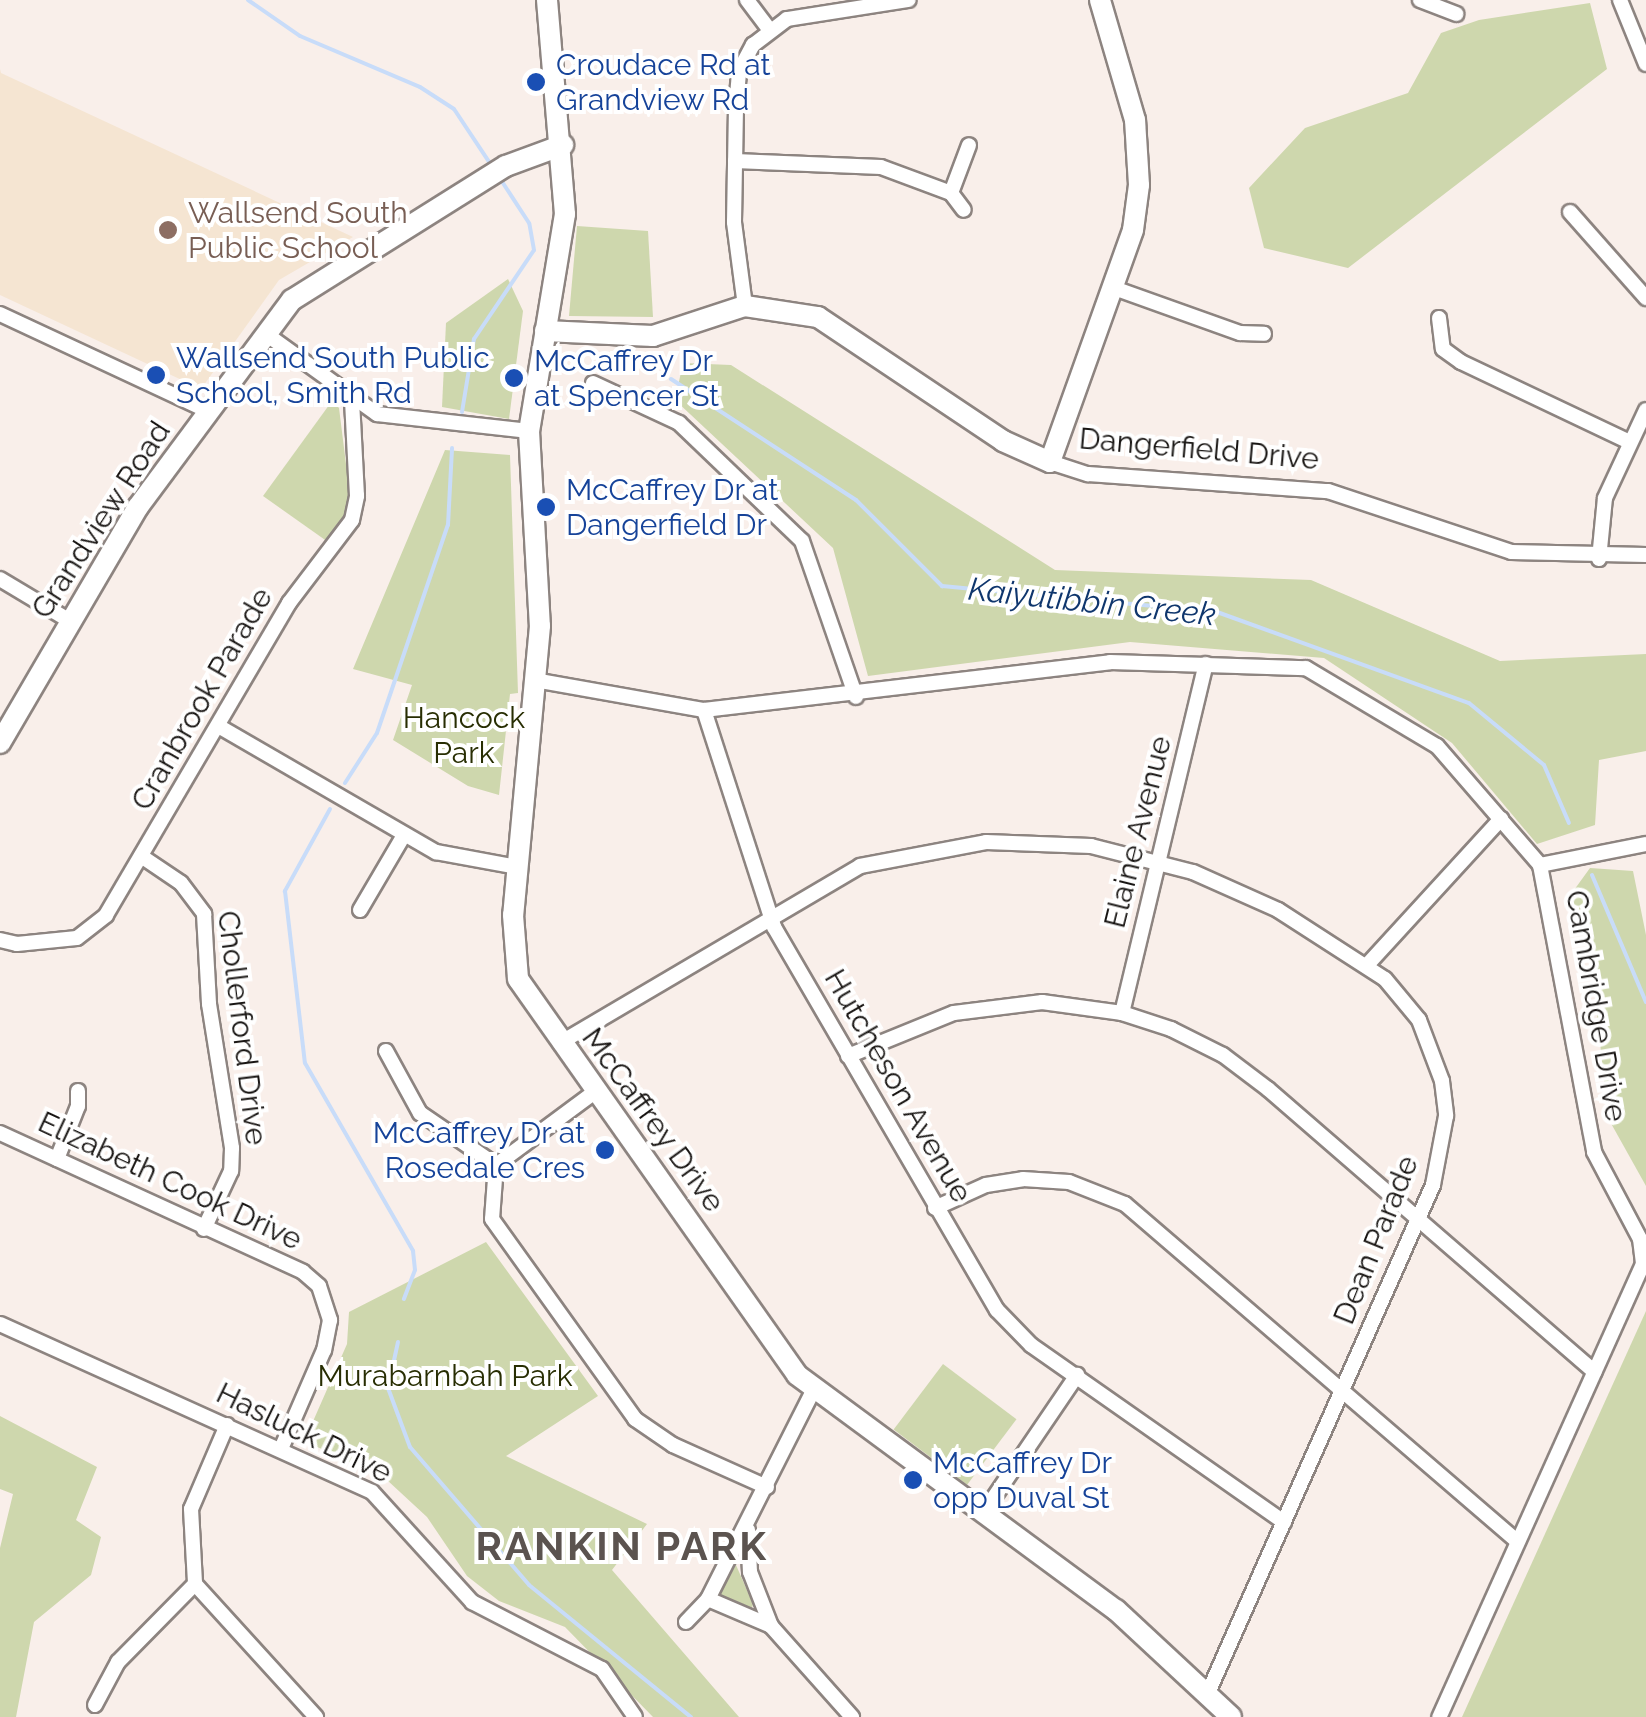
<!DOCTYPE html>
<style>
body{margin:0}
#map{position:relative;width:1646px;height:1717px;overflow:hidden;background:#f9efea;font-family:Raleway,sans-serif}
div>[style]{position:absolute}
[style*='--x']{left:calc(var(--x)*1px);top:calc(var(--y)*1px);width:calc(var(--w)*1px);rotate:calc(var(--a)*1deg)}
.education>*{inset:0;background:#f5e5d2}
.green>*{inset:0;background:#ced7ad;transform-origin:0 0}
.stream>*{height:4px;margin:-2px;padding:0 2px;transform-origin:2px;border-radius:2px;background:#c8dcf9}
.roads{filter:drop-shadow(2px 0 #8d8480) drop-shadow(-2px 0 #8d8480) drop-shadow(0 2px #8d8480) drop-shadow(0 -2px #8d8480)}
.street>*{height:14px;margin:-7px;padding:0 7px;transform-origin:7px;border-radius:7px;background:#fff}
.secondary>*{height:20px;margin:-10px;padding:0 10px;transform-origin:10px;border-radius:10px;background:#fff}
.dots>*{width:28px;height:28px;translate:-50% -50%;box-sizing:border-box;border:5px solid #fff;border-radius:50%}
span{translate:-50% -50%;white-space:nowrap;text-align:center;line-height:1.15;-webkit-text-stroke:8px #fff;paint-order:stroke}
.transit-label{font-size:30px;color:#164399}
.left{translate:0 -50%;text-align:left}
.right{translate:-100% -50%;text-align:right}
.education-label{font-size:30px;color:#785e54}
.street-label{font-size:30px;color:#181513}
.park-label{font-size:30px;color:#282e03}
.water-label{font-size:32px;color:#0f366d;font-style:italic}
.district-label{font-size:40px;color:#5b534f;font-weight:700;letter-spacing:2.5px}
</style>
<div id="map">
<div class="education">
<i style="clip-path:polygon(0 69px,1px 73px,353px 237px,279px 280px,201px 389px,0 295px)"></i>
</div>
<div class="green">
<i style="clip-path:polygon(1590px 3px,1607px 69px,1348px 268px,1264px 248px,1249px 188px,1305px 128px,1408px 93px,1441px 33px,1479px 20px)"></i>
<i style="clip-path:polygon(577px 226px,648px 231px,653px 317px,569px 316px)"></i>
<i style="clip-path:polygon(508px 279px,523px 311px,509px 419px,442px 407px,446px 323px)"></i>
<i style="clip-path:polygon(683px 363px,731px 365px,1055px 570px,1311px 580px,1500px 661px,1646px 654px,1646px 751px,1599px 760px,1595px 825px,1537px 844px,1452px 743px,1324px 658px,1130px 642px,868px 676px,833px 548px,675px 400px)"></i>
<i style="clip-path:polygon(332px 401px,339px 408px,351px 504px,328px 542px,263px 496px)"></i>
<i style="clip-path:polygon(445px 450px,510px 455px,518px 693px,510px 694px,499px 795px,468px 786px,393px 740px,412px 685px,353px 669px)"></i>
<i style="clip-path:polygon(1590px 868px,1633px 871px,1646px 935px,1646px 1186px,1608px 1118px,1588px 929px,1569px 897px)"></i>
<i style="clip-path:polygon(486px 1242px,598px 1396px,506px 1456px,647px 1524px,612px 1570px,739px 1717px,653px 1717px,565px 1627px,499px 1601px,467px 1576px,427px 1517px,387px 1480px,311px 1444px,307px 1435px,347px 1344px,349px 1312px)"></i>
<i style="clip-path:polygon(1646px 1311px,1646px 1717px,1462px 1717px)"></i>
<i style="left:943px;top:1364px;width:92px;height:82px;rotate:37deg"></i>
<i style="clip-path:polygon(0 1416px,97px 1467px,76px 1520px,101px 1537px,91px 1575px,34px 1622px,16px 1717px,0 1717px,0 1548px,13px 1494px,0 1489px)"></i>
<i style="clip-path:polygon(736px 1565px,753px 1604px,751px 1612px,718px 1595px)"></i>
</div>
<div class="stream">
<i style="--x:248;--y:0;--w:63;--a:34.7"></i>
<i style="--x:300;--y:36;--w:130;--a:23"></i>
<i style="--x:420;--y:87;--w:40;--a:32.9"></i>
<i style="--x:454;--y:109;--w:71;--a:56.5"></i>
<i style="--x:671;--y:379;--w:221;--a:33.2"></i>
<i style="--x:856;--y:500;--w:122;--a:45"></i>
<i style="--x:942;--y:586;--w:276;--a:5.4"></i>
<i style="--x:1217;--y:612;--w:268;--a:19.9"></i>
<i style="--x:1469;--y:703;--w:97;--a:39.6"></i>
<i style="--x:1544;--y:765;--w:63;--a:66.7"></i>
<i style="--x:462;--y:412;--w:74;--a:-80.7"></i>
<i style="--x:474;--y:339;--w:107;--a:-56"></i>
<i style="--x:534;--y:250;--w:27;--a:-100"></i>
<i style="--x:529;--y:223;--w:51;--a:-123.1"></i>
<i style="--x:345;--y:783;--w:59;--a:-57.4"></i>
<i style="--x:377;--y:733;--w:220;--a:-71.2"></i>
<i style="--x:448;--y:525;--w:77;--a:-87"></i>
<i style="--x:330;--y:809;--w:94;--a:118.8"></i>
<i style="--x:285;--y:891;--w:173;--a:83.4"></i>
<i style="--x:305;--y:1063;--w:217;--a:60.1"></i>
<i style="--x:413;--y:1251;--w:19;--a:84"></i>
<i style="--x:415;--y:1270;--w:31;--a:111"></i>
<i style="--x:1592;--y:875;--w:138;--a:67"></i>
<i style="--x:398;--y:1342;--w:47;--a:102.3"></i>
<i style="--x:388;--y:1388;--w:63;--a:69.6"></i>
<i style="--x:410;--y:1447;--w:182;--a:49.2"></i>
<i style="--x:529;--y:1585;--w:209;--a:39.2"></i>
</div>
<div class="roads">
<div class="street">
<i style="--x:747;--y:0;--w:35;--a:53"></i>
<i style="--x:1420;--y:0;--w:39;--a:21"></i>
<i style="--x:1620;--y:0;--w:69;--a:67.9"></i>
<i style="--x:735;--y:161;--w:146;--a:2.4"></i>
<i style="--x:881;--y:167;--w:75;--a:20.4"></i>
<i style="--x:951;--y:193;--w:21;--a:53"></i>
<i style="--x:951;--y:193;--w:51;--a:-69.4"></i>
<i style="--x:1570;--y:212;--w:115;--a:48.5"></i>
<i style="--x:1114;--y:288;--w:134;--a:19.7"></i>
<i style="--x:1240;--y:333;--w:24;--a:2"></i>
<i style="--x:745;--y:306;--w:85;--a:-97.5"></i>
<i style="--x:734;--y:222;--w:115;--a:-89"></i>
<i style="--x:736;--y:107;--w:36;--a:-85"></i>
<i style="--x:739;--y:71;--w:30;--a:-62"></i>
<i style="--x:753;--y:45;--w:43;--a:-37.4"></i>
<i style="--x:787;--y:19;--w:123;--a:-8.9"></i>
<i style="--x:0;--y:314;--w:230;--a:25"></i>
<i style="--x:1439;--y:318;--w:31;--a:83"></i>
<i style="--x:1443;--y:349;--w:22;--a:36"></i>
<i style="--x:1461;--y:362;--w:184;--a:25.4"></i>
<i style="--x:266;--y:334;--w:137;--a:35.8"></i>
<i style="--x:377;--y:414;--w:153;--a:6.4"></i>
<i style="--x:593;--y:383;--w:95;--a:24.9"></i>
<i style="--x:679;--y:423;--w:170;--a:43.8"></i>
<i style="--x:802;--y:541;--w:165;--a:70.9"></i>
<i style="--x:1050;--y:462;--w:40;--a:18"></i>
<i style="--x:1088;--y:474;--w:241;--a:4.1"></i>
<i style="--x:1328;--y:491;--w:193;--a:18.4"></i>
<i style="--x:1511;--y:552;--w:135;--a:1.3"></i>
<i style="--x:1599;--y:559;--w:61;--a:-84.4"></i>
<i style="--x:1605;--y:498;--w:97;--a:-65"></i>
<i style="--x:0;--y:579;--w:82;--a:31"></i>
<i style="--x:535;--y:680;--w:172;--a:10.1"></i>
<i style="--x:704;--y:710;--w:228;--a:72.1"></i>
<i style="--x:774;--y:927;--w:443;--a:59.8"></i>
<i style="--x:997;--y:1310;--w:49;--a:45.8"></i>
<i style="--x:1031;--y:1345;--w:309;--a:35"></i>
<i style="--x:704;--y:710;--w:409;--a:-6.7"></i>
<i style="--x:1110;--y:662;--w:196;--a:1.8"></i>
<i style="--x:1306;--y:668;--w:152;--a:30.8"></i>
<i style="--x:1437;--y:746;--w:157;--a:49.1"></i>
<i style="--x:1540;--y:865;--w:292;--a:79.3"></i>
<i style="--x:1594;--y:1152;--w:98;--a:62.1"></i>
<i style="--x:1640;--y:1239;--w:25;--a:83"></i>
<i style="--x:1643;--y:1264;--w:497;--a:114.2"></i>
<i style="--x:220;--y:727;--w:250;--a:30.1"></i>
<i style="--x:436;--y:852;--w:82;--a:10.5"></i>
<i style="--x:141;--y:856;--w:48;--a:34"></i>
<i style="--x:181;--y:883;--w:39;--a:53"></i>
<i style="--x:204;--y:914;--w:90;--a:86.8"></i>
<i style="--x:209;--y:1004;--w:146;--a:80.9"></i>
<i style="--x:232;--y:1148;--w:23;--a:92"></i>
<i style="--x:231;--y:1171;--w:64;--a:115"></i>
<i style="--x:1540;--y:865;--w:108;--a:-11.2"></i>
<i style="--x:360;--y:910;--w:87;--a:-59.6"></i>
<i style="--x:0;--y:940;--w:17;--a:13"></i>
<i style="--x:17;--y:944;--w:60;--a:-5.7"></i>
<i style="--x:77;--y:938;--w:37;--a:-38"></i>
<i style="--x:106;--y:915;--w:362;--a:-59.6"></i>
<i style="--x:289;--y:603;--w:104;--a:-52.8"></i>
<i style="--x:352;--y:520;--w:25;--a:-78"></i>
<i style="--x:357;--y:496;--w:95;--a:-93"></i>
<i style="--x:1368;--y:964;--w:197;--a:-47.5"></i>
<i style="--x:1122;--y:1013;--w:359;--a:-76.5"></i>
<i style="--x:560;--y:1043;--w:348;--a:-30.5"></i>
<i style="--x:860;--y:866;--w:128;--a:-10.8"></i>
<i style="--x:986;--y:842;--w:105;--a:2.2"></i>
<i style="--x:1091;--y:846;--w:105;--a:14.3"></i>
<i style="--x:1193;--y:872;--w:93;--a:24.1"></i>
<i style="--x:1278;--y:910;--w:127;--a:32.8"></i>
<i style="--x:1385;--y:979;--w:53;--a:50.3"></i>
<i style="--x:1419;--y:1020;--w:65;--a:69.3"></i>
<i style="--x:1442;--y:1081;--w:35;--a:83"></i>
<i style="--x:1446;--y:1116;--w:70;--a:100.7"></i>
<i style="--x:1433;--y:1185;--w:558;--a:113.9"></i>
<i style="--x:386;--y:1051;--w:71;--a:61.3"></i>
<i style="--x:420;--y:1113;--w:92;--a:34.4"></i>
<i style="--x:848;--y:1056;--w:114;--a:-22.1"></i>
<i style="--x:954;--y:1013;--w:89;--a:-7.1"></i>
<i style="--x:1042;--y:1002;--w:81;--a:7.8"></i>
<i style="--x:1122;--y:1013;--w:52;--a:18.1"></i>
<i style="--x:1171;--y:1029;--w:58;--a:26.6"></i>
<i style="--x:1223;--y:1055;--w:56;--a:37.1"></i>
<i style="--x:1268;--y:1089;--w:432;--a:40.9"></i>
<i style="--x:596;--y:1091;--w:124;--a:143.5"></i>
<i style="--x:496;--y:1165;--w:54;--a:94.2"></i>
<i style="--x:492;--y:1219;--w:246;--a:54.4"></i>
<i style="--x:635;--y:1419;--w:46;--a:34.4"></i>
<i style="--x:673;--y:1445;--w:103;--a:24.1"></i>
<i style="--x:0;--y:1133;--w:333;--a:24.6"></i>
<i style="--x:303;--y:1272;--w:21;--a:41"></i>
<i style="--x:319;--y:1286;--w:36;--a:72"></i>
<i style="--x:330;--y:1320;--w:31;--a:101"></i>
<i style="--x:324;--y:1350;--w:108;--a:113.5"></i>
<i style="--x:57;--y:1159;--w:57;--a:-68.4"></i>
<i style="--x:78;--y:1106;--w:15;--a:-90"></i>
<i style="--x:935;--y:1208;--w:56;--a:-24.3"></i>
<i style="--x:986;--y:1185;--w:37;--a:-9"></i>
<i style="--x:1023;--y:1179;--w:46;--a:3.7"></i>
<i style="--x:1069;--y:1182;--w:60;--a:21.4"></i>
<i style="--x:1125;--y:1204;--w:518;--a:40.7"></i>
<i style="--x:0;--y:1324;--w:408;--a:24.3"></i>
<i style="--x:372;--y:1492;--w:149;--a:47.7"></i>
<i style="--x:472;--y:1602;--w:146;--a:27.3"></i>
<i style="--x:602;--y:1669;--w:58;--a:55.5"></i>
<i style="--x:813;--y:1391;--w:233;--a:116.8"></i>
<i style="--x:708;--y:1599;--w:69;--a:23.2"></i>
<i style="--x:771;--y:1626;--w:122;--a:48.3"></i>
<i style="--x:227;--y:1425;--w:91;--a:113.2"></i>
<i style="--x:191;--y:1509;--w:75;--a:86.9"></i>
<i style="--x:195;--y:1584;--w:180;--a:47.7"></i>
<i style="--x:984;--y:1512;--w:166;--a:-55.8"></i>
<i style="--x:748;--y:1530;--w:42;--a:87.3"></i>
<i style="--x:750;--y:1572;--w:58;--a:68.7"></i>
<i style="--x:686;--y:1622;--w:32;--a:-46"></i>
<i style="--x:95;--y:1705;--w:49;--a:-61.9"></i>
<i style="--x:118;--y:1662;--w:110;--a:-45.4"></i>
</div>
<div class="secondary">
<i style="--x:547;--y:0;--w:215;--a:85.2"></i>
<i style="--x:565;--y:214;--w:220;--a:99.4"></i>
<i style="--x:529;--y:431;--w:195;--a:86.8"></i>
<i style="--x:540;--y:626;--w:290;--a:95.3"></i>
<i style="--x:513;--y:915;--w:64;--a:85.5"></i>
<i style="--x:518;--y:979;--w:484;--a:54.8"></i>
<i style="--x:797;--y:1375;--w:396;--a:36.4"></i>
<i style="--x:1116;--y:1610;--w:157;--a:42.9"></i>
<i style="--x:545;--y:331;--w:108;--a:2.7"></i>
<i style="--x:653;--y:336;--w:97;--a:-18.1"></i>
<i style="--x:745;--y:306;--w:74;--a:8.6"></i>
<i style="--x:818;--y:317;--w:223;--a:33.8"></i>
<i style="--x:1003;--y:441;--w:51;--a:24.1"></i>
<i style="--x:1050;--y:462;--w:246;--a:-70.3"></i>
<i style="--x:1133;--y:230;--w:45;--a:-82.4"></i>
<i style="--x:1139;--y:185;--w:65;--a:-93.5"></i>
<i style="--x:1135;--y:120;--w:125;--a:-106.3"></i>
<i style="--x:0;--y:743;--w:273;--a:-59.7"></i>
<i style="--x:138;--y:507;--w:258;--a:-53.4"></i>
<i style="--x:292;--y:300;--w:252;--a:-32.1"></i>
<i style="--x:506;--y:166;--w:61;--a:-20.2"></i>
</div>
</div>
<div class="dots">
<i style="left:536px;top:82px;background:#1a4fb4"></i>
<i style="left:168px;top:230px;background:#8d6e63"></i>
<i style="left:156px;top:375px;background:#1a4fb4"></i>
<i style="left:514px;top:378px;background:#1a4fb4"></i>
<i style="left:546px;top:507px;background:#1a4fb4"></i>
<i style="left:605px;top:1150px;background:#1a4fb4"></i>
<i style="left:913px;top:1480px;background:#1a4fb4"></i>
</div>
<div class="transit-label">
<span class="left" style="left:556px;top:82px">Croudace Rd at<br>Grandview Rd</span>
<span class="left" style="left:176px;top:375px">Wallsend South Public<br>School, Smith Rd</span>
<span class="left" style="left:534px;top:378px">McCaffrey Dr<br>at Spencer St</span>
<span class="left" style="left:566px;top:507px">McCaffrey Dr at<br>Dangerfield Dr</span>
<span class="right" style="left:585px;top:1150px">McCaffrey Dr at<br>Rosedale Cres</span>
<span class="left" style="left:933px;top:1480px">McCaffrey Dr<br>opp Duval St</span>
</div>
<div class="education-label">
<span class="left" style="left:188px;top:230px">Wallsend South<br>Public School</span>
</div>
<div class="street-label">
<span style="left:1199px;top:449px;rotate:5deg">Dangerfield Drive</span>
<span style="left:101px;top:520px;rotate:-57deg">Grandview Road</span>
<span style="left:202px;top:699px;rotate:-60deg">Cranbrook Parade</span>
<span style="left:1138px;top:832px;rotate:-76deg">Elaine Avenue</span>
<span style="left:1596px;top:1006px;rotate:80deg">Cambridge Drive</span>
<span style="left:242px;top:1028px;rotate:83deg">Chollerford Drive</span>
<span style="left:898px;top:1086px;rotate:60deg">Hutcheson Avenue</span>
<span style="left:653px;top:1120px;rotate:54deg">McCaffrey Drive</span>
<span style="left:170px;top:1181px;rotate:25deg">Elizabeth Cook Drive</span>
<span style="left:1376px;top:1240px;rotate:-68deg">Dean Parade</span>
<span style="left:304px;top:1433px;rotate:26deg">Hasluck Drive</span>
</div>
<div class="park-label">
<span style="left:464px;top:735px">Hancock<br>Park</span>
<span style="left:445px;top:1376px">Murabarnbah Park</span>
</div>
<div class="water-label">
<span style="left:1092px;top:602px;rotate:6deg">Kaiyutibbin Creek</span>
</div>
<div class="district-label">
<span style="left:622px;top:1546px">RANKIN PARK</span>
</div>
</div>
